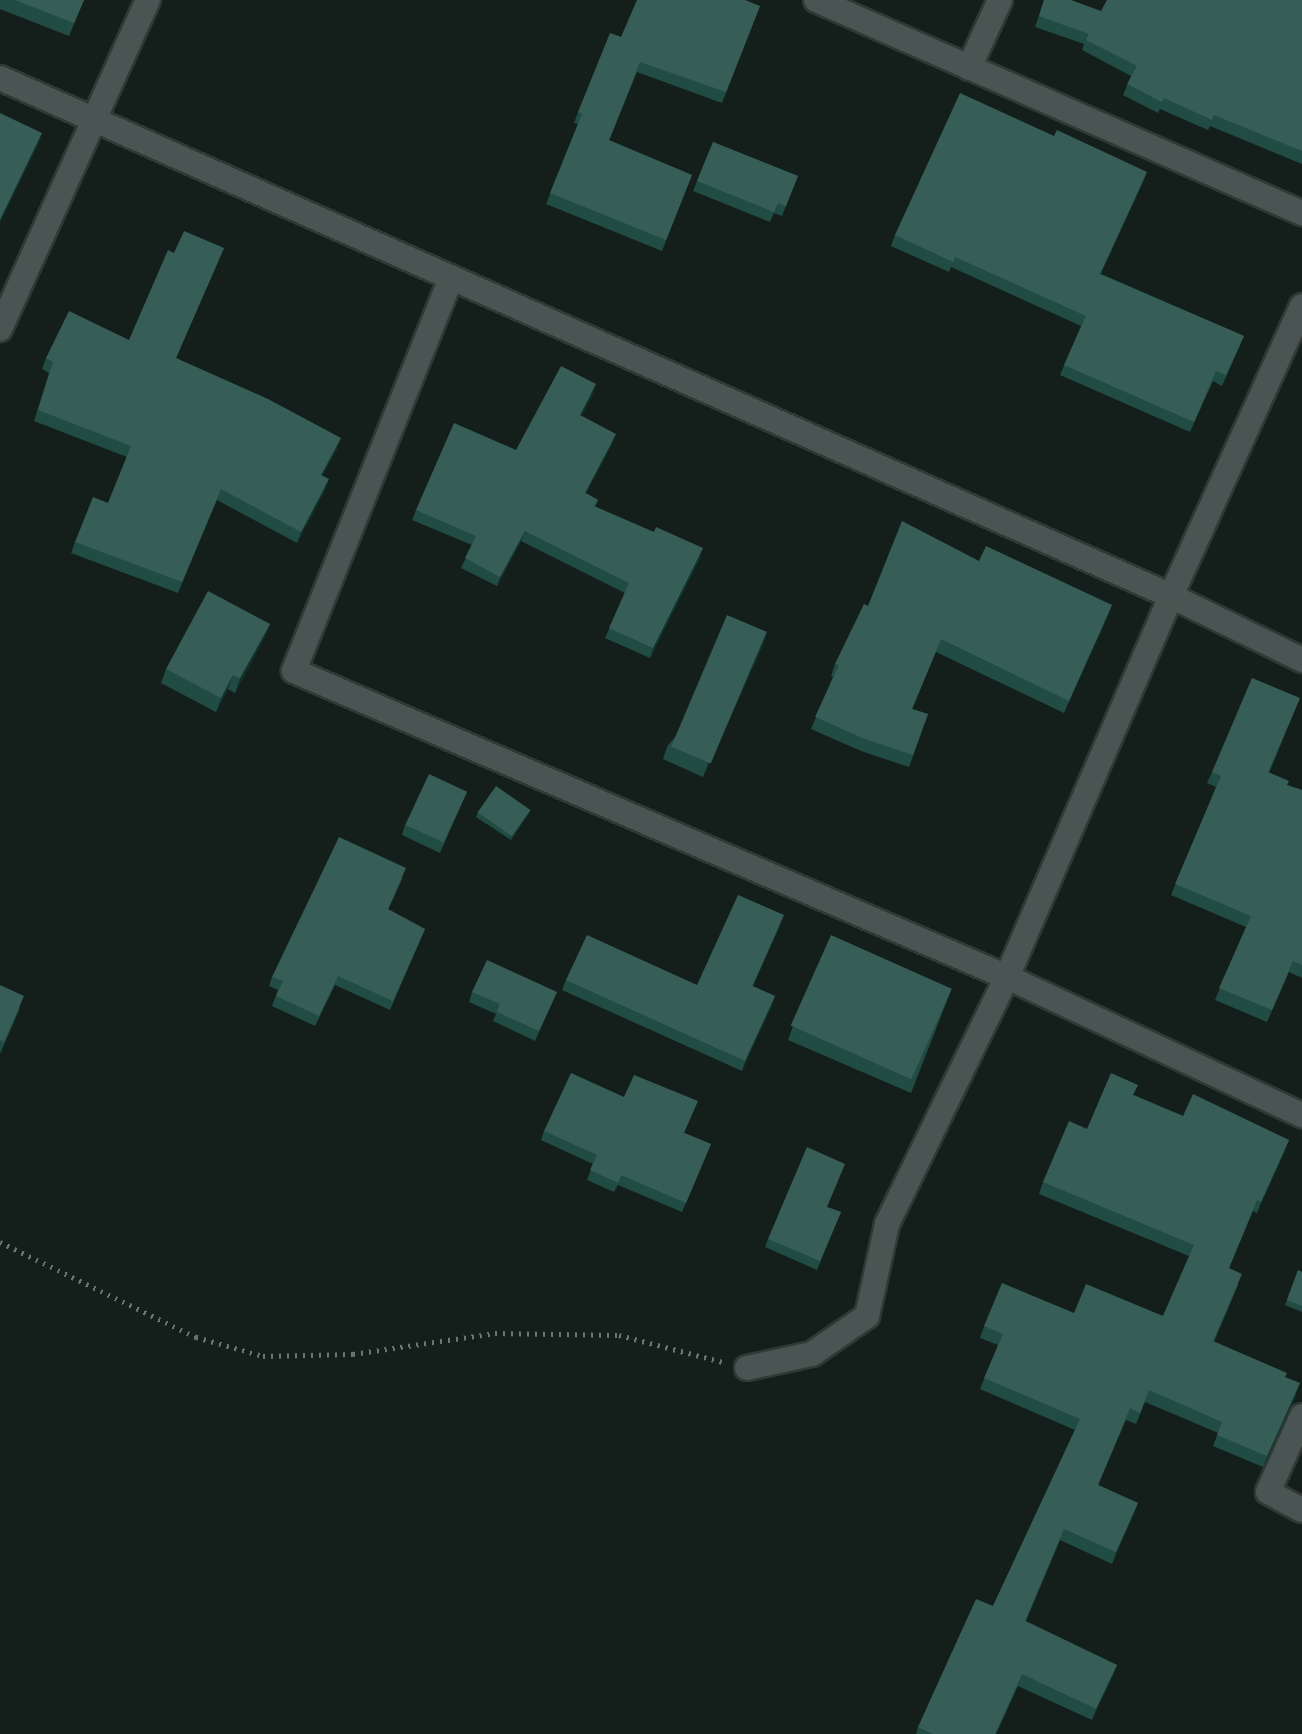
<!DOCTYPE html>
<style>
body{margin:0}
#map{position:relative;width:1302px;height:1734px;overflow:hidden;background:#141f1c;font-family:Poppins,sans-serif}
div>[style]{position:absolute}
[style*='--x']{left:calc(var(--x)*1px);top:calc(var(--y)*1px);width:calc(var(--w)*1px);rotate:calc(var(--a)*1deg)}
.path>*{height:5px;margin-top:-2.5px;transform-origin:0;background:repeating-linear-gradient(90deg,#6b7572 0 2px,transparent 0 8px)}
.roads{filter:drop-shadow(2px 0 #313836) drop-shadow(-2px 0 #313836) drop-shadow(0 2px #313836) drop-shadow(0 -2px #313836)}
.street>*{height:24px;margin:-12px;padding:0 12px;transform-origin:12px;border-radius:12px;background:#495552}
.wall>*{inset:0;background:#204c43}
.shaded-wall>*{inset:0;background:#12322c}
.building>*{inset:0;background:#365e56;transform-origin:0 0}
span{translate:-50% -50%;white-space:nowrap;text-align:center;line-height:1.15;-webkit-text-stroke:6px #0b1613;paint-order:stroke}
</style>
<div id="map">
<div class="path">
<i style="--x:0;--y:1242;--w:218;--a:25.9"></i>
<i style="--x:196;--y:1337;--w:70;--a:15.8"></i>
<i style="--x:263;--y:1356;--w:90;--a:-1.3"></i>
<i style="--x:353;--y:1354;--w:144;--a:-8.4"></i>
<i style="--x:495;--y:1333;--w:124;--a:0.9"></i>
<i style="--x:619;--y:1335;--w:107;--a:14.6"></i>
</div>
<div class="roads">
<div class="street">
<i style="--x:816;--y:0;--w:531;--a:23.67"></i>
<i style="--x:969;--y:68;--w:75;--a:-65.5"></i>
<i style="--x:0;--y:78;--w:1280;--a:23.86"></i>
<i style="--x:1171;--y:596;--w:146;--a:26"></i>
<i style="--x:451;--y:278;--w:423;--a:111.8"></i>
<i style="--x:294;--y:671;--w:776;--a:23.23"></i>
<i style="--x:1007;--y:977;--w:326;--a:25.1"></i>
<i style="--x:0;--y:329;--w:361;--a:-65.8"></i>
<i style="--x:747;--y:1368;--w:66;--a:-12.2"></i>
<i style="--x:812;--y:1354;--w:67;--a:-34.6"></i>
<i style="--x:867;--y:1316;--w:94;--a:-77.7"></i>
<i style="--x:887;--y:1224;--w:275;--a:-64.1"></i>
<i style="--x:1007;--y:977;--w:415;--a:-66.7"></i>
<i style="--x:1171;--y:596;--w:318;--a:-65.7"></i>
<i style="--x:1302;--y:1416;--w:83;--a:114.1"></i>
<i style="--x:1268;--y:1492;--w:38;--a:28"></i>
</div>
</div>
<div class="wall">
<i style="clip-path:polygon(0 0,84px 0,69px 36px,0 9px)"></i>
<i style="clip-path:polygon(1044px 0,1101px 11px,1302px 0,1302px 164px,1210px 126px,1208px 130px,1160px 109px,1158px 113px,1123px 95px,1131px 76px,1082px 50px,1084px 44px,1035px 27px)"></i>
<i style="clip-path:polygon(760px 6px,722px 103px,637px 72px,609px 141px,692px 175px,662px 251px,546px 204px,578px 124px,574px 123px,578px 112px,621px 37px)"></i>
<i style="clip-path:polygon(713px 142px,798px 176px,782px 216px,774px 213px,770px 222px,693px 191px)"></i>
<i style="clip-path:polygon(1143px 182px,1101px 274px,1244px 336px,1222px 386px,1213px 381px,1190px 432px,1060px 375px,1081px 326px,951px 267px,949px 272px,891px 246px,895px 235px)"></i>
<i style="clip-path:polygon(224px 248px,176px 358px,337px 449px,322px 476px,325px 490px,297px 543px,217px 500px,178px 593px,71px 553px,75px 542px,108px 503px,127px 457px,34px 421px,49px 373px,42px 369px,46px 358px,129px 340px,174px 253px)"></i>
<i style="clip-path:polygon(593px 394px,581px 416px,612px 444px,586px 493px,598px 500px,595px 507px,700px 558px,650px 658px,605px 638px,625px 593px,521px 541px,497px 586px,461px 568px,472px 545px,412px 520px,416px 510px,516px 450px)"></i>
<i style="clip-path:polygon(979px 561px,1112px 605px,1064px 713px,936px 652px,912px 709px,928px 714px,909px 767px,861px 751px,811px 729px,833px 677px,831px 676px,835px 664px,868px 606px)"></i>
<i style="clip-path:polygon(270px 624px,264px 638px,235px 693px,228px 689px,216px 712px,161px 683px,166px 669px)"></i>
<i style="clip-path:polygon(767px 632px,762px 647px,703px 777px,663px 759px,668px 745px)"></i>
<i style="clip-path:polygon(1300px 698px,1269px 773px,1287px 785px,1302px 790px,1302px 978px,1289px 972px,1267px 1022px,1215px 1000px,1246px 927px,1171px 895px,1216px 787px,1207px 783px,1212px 772px)"></i>
<i style="clip-path:polygon(467px 792px,440px 853px,402px 835px,405px 825px)"></i>
<i style="clip-path:polygon(530px 810px,528px 815px,511px 840px,476px 817px,478px 812px)"></i>
<i style="clip-path:polygon(403px 877px,388px 910px,425px 929px,390px 1010px,335px 985px,315px 1026px,272px 1006px,278px 990px,269px 986px,272px 977px)"></i>
<i style="clip-path:polygon(780px 925px,753px 986px,775px 996px,742px 1071px,562px 990px,566px 980px,697px 985px)"></i>
<i style="clip-path:polygon(0 985px,20px 1008px,0 1054px)"></i>
<i style="clip-path:polygon(952px 988px,911px 1093px,788px 1040px,793px 1026px)"></i>
<i style="clip-path:polygon(472px 992px,557px 992px,535px 1041px,493px 1021px,496px 1014px,469px 1002px)"></i>
<i style="clip-path:polygon(1134px 1095px,1183px 1116px,1289px 1140px,1257px 1213px,1253px 1211px,1229px 1268px,1238px 1285px,1214px 1342px,1285px 1377px,1296px 1395px,1263px 1467px,1213px 1446px,1218px 1433px,1145px 1402px,1136px 1424px,1126px 1420px,1098px 1485px,1138px 1503px,1112px 1564px,1060px 1540px,1026px 1621px,1117px 1665px,1092px 1720px,1018px 1686px,996px 1734px,916px 1734px,918px 1727px,993px 1606px,1075px 1430px,980px 1389px,998px 1345px,980px 1338px,984px 1326px,1074px 1313px,1163px 1316px,1189px 1256px,1039px 1194px,1043px 1182px,1087px 1129px)"></i>
<i style="clip-path:polygon(544px 1131px,685px 1133px,711px 1144px,682px 1212px,618px 1185px,614px 1192px,587px 1180px,593px 1164px,541px 1140px)"></i>
<i style="clip-path:polygon(827px 1207px,841px 1212px,817px 1270px,765px 1247px,768px 1239px)"></i>
<i style="clip-path:polygon(1298px 1270px,1302px 1272px,1302px 1312px,1285px 1305px)"></i>
</div>
<div class="shaded-wall">
<i style="clip-path:polygon(42px 133px,38px 145px,0 223px,0 220px)"></i>
<i style="clip-path:polygon(1147px 172px,1143px 182px,1096px 285px,1100px 274px)"></i>
<i style="clip-path:polygon(596px 384px,593px 394px,576px 425px,580px 415px)"></i>
<i style="clip-path:polygon(616px 434px,612px 444px,581px 502px,585px 493px)"></i>
<i style="clip-path:polygon(341px 438px,337px 449px,317px 486px,321px 475px)"></i>
<i style="clip-path:polygon(329px 479px,325px 490px,297px 543px,301px 532px)"></i>
<i style="clip-path:polygon(525px 531px,521px 541px,497px 586px,500px 577px)"></i>
<i style="clip-path:polygon(703px 548px,700px 558px,650px 658px,653px 648px)"></i>
<i style="clip-path:polygon(1112px 605px,1108px 617px,1064px 713px,1069px 701px)"></i>
<i style="clip-path:polygon(270px 624px,264px 638px,235px 693px,240px 678px)"></i>
<i style="clip-path:polygon(767px 632px,762px 647px,703px 777px,708px 763px)"></i>
<i style="clip-path:polygon(233px 675px,228px 689px,216px 712px,221px 698px)"></i>
<i style="clip-path:polygon(530px 810px,528px 815px,511px 840px,512px 835px)"></i>
<i style="clip-path:polygon(775px 996px,772px 1006px,742px 1071px,745px 1061px)"></i>
<i style="clip-path:polygon(1289px 1140px,1285px 1152px,1257px 1213px,1261px 1202px)"></i>
<i style="clip-path:polygon(1300px 1383px,1296px 1395px,1263px 1467px,1267px 1456px)"></i>
<i style="clip-path:polygon(1138px 1503px,1134px 1514px,1112px 1564px,1116px 1552px)"></i>
<i style="clip-path:polygon(1117px 1665px,1113px 1676px,1092px 1720px,1096px 1709px)"></i>
</div>
<div class="building">
<i style="clip-path:polygon(15px 0,84px 0,74px 23px)"></i>
<i style="clip-path:polygon(637px 0,745px 0,760px 6px,726px 92px,640px 62px,609px 140px,692px 175px,666px 240px,550px 193px,582px 114px,578px 112px,610px 33px,621px 37px)"></i>
<i style="clip-path:polygon(1044px 0,1071px 0,1101px 11px,1107px 0,1302px 0,1302px 151px,1214px 115px,1212px 120px,1164px 98px,1162px 102px,1127px 84px,1137px 66px,1086px 40px,1089px 34px,1039px 16px)"></i>
<i style="clip-path:polygon(960px 93px,1054px 136px,1057px 130px,1147px 172px,1100px 274px,1244px 336px,1226px 375px,1216px 371px,1194px 422px,1064px 365px,1086px 316px,955px 257px,953px 262px,895px 235px)"></i>
<i style="clip-path:polygon(0 113px,42px 133px,0 220px)"></i>
<i style="clip-path:polygon(713px 142px,798px 176px,786px 206px,778px 203px,774px 212px,697px 181px)"></i>
<i style="clip-path:polygon(184px 231px,224px 248px,176px 358px,268px 399px,341px 438px,321px 475px,329px 479px,301px 532px,221px 489px,182px 582px,75px 542px,93px 497px,108px 503px,131px 446px,38px 410px,53px 362px,46px 358px,69px 311px,129px 340px,168px 250px,174px 253px)"></i>
<i style="clip-path:polygon(561px 366px,596px 384px,580px 415px,616px 434px,585px 493px,598px 500px,594px 506px,654px 532px,656px 527px,703px 548px,653px 648px,609px 628px,629px 583px,525px 531px,500px 577px,465px 558px,476px 536px,416px 510px,454px 423px,516px 450px)"></i>
<i style="clip-path:polygon(902px 521px,979px 561px,986px 546px,1112px 605px,1069px 701px,941px 639px,912px 709px,928px 714px,913px 755px,865px 739px,815px 717px,839px 665px,835px 664px,864px 604px,868px 606px)"></i>
<i style="clip-path:polygon(208px 591px,270px 624px,240px 678px,233px 675px,221px 698px,166px 669px)"></i>
<i style="left:727px;top:615px;width:43px;height:143px;rotate:23deg"></i>
<i style="clip-path:polygon(1252px 678px,1300px 698px,1268px 772px,1289px 781px,1287px 785px,1302px 790px,1302px 965px,1293px 961px,1272px 1010px,1219px 988px,1251px 916px,1175px 884px,1221px 776px,1212px 772px)"></i>
<i style="left:429px;top:774px;width:42px;height:56px;rotate:25deg"></i>
<i style="left:496px;top:786px;width:42px;height:32px;rotate:35deg"></i>
<i style="clip-path:polygon(339px 837px,406px 868px,388px 909px,425px 929px,393px 1001px,338px 976px,319px 1016px,276px 996px,283px 981px,272px 977px)"></i>
<i style="clip-path:polygon(738px 895px,784px 915px,752px 986px,775px 996px,745px 1061px,566px 980px,587px 935px,697px 985px)"></i>
<i style="left:831px;top:935px;width:132px;height:99px;rotate:24deg"></i>
<i style="clip-path:polygon(487px 960px,557px 992px,539px 1031px,497px 1012px,500px 1004px,472px 992px)"></i>
<i style="clip-path:polygon(0 985px,24px 996px,4px 1042px,0 1040px)"></i>
<i style="clip-path:polygon(571px 1073px,624px 1097px,634px 1075px,698px 1101px,684px 1133px,711px 1144px,686px 1203px,621px 1175px,618px 1183px,590px 1170px,597px 1155px,544px 1131px)"></i>
<i style="clip-path:polygon(1111px 1073px,1138px 1085px,1133px 1095px,1183px 1116px,1193px 1094px,1289px 1140px,1261px 1202px,1257px 1200px,1229px 1268px,1242px 1274px,1213px 1341px,1287px 1373px,1285px 1377px,1300px 1383px,1267px 1456px,1217px 1435px,1222px 1422px,1149px 1390px,1140px 1413px,1130px 1408px,1098px 1485px,1138px 1503px,1116px 1552px,1064px 1529px,1025px 1621px,1117px 1665px,1096px 1709px,1022px 1674px,995px 1734px,933px 1734px,918px 1727px,976px 1599px,993px 1606px,1080px 1419px,984px 1378px,1003px 1334px,984px 1326px,1002px 1283px,1074px 1313px,1086px 1284px,1163px 1316px,1194px 1245px,1043px 1182px,1069px 1121px,1087px 1129px)"></i>
<i style="clip-path:polygon(807px 1147px,845px 1164px,827px 1207px,841px 1212px,820px 1261px,768px 1239px)"></i>
<i style="clip-path:polygon(1298px 1270px,1302px 1272px,1302px 1306px,1287px 1300px)"></i>
</div>
</div>
